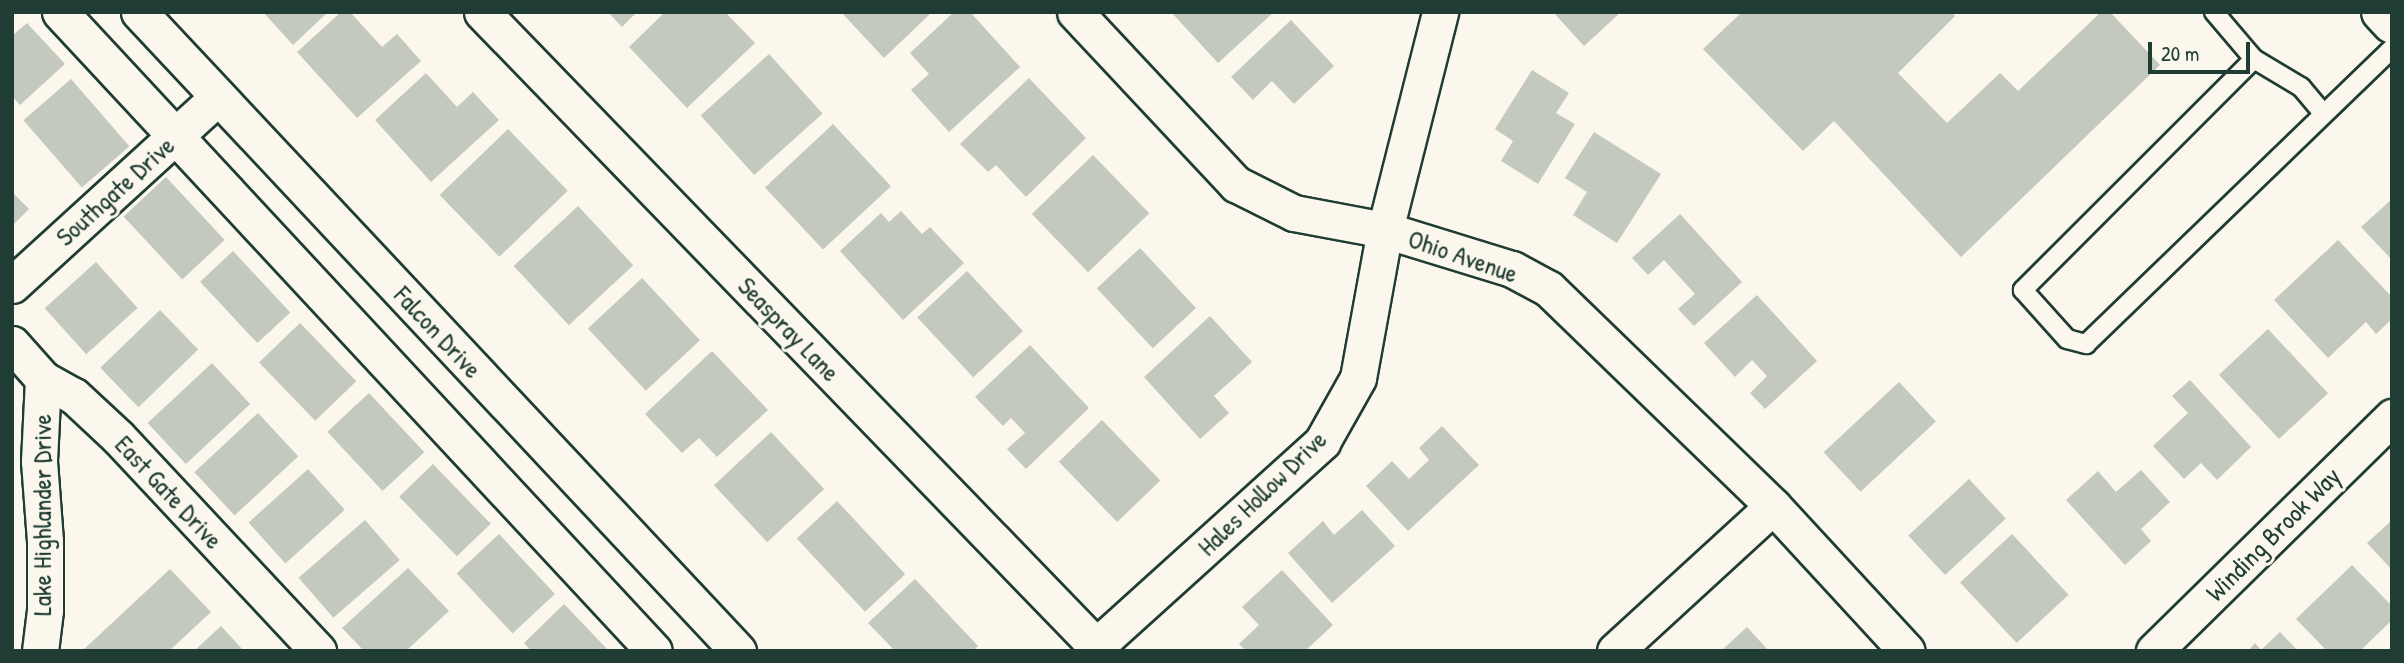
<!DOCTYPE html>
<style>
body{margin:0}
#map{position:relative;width:2404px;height:663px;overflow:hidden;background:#fbf7ec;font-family:"Patrick Hand",sans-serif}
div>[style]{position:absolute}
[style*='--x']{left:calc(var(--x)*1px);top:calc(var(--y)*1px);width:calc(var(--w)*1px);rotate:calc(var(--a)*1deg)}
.building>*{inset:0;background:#c4c9be;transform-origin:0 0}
.roads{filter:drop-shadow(2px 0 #1f3d34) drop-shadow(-2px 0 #1f3d34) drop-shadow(0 2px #1f3d34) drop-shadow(0 -2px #1f3d34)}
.lane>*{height:18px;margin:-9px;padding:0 9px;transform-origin:9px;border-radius:9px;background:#fbf7ec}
.street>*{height:35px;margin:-17.5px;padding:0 17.5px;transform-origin:17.5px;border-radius:17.5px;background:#fbf7ec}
.secondary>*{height:38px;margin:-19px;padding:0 19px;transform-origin:19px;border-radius:19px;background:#fbf7ec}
span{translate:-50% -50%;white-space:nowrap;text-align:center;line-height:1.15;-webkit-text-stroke:6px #fbf7ec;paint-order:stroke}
.street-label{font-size:26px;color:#1f3d34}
.frame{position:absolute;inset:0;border:14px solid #1f3d34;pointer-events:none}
.scale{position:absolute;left:2148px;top:42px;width:102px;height:32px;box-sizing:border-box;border:4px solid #1f3d34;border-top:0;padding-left:9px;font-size:21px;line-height:24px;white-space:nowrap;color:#1f3d34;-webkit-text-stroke:5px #fbf7ec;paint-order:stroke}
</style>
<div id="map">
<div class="building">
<i style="clip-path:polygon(263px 12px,328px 12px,293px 45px)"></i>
<i style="clip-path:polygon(341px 12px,350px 12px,382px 47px,397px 34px,421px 61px,357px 118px,297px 52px)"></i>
<i style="clip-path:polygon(608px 12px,637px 12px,622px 27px)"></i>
<i style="clip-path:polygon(665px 12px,725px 12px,755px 43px,687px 108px,629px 47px)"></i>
<i style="clip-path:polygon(841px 12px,932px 12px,884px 58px)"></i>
<i style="clip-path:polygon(954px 12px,970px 12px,1020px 67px,949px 132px,911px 90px,929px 74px,910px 53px)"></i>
<i style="clip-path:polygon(1171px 12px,1274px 12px,1218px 63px)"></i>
<i style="clip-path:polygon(1553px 12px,1621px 12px,1584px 46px)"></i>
<i style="clip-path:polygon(1742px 12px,1951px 12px,1955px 16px,1898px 73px,1947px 123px,2000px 73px,2018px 91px,2101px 12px,2110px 12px,2160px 65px,1961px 257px,1834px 121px,1803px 151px,1703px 49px)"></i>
<i style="clip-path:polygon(1291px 20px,1334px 66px,1294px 104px,1272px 81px,1253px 100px,1231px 77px)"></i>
<i style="clip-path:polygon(27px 23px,65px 64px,20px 105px,12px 96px,12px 36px)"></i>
<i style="left:769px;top:54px;width:80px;height:92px;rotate:48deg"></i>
<i style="clip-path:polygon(1532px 70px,1569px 93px,1556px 113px,1575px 124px,1538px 184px,1501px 161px,1513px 141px,1495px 129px)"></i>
<i style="clip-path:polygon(426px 73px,457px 107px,473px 92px,499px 120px,431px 182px,375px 120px)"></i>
<i style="clip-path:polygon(1029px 78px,1086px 138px,1026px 197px,996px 165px,988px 172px,960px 144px)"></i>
<i style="left:71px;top:79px;width:89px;height:63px;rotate:49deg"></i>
<i style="left:833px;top:124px;width:85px;height:93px;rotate:47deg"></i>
<i style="left:508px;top:129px;width:86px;height:95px;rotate:46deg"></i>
<i style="clip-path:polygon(1594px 132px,1661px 174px,1617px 243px,1573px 215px,1587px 192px,1565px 178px)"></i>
<i style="left:1093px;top:155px;width:81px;height:85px;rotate:46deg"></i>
<i style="left:166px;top:177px;width:86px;height:58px;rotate:47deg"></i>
<i style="clip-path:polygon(12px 192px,29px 209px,12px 226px)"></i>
<i style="clip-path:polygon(2392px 199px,2392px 260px,2361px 227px)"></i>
<i style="left:578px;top:206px;width:81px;height:88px;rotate:47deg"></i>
<i style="clip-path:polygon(901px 211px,922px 234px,930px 227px,964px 263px,903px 320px,840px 251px,881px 213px,889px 222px)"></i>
<i style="clip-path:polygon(1680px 214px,1742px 282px,1694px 326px,1678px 309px,1695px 294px,1664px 260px,1648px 275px,1632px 258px)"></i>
<i style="clip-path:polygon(2338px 240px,2392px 297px,2392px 319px,2376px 334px,2366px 322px,2328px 358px,2274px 300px)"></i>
<i style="left:1140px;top:248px;width:82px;height:59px;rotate:47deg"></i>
<i style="left:233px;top:251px;width:84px;height:45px;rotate:47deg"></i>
<i style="left:96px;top:262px;width:62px;height:69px;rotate:48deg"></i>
<i style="left:967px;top:271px;width:82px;height:68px;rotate:47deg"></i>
<i style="left:642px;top:278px;width:85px;height:74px;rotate:47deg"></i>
<i style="clip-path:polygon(1757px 295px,1817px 361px,1765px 409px,1750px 393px,1767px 376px,1752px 360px,1735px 377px,1704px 343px)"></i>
<i style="left:160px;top:310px;width:55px;height:83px;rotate:46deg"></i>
<i style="clip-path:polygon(1210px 316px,1252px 362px,1214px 396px,1229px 413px,1200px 439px,1144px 377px)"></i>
<i style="left:300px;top:323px;width:81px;height:57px;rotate:46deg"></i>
<i style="left:2268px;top:329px;width:88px;height:67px;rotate:47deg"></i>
<i style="clip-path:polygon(1030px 345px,1089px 408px,1026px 469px,1007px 449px,1025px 433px,1011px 418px,1003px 426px,975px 397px)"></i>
<i style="clip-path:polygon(712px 351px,768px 410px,717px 457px,699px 438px,682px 453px,645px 414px)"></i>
<i style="left:212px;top:363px;width:56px;height:88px;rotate:47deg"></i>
<i style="clip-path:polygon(2190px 380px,2251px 447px,2217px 480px,2201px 463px,2184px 479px,2153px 446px,2188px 413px,2172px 396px)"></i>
<i style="left:1899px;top:382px;width:54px;height:103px;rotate:47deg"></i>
<i style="left:369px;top:393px;width:81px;height:57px;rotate:47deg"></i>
<i style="left:258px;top:413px;width:59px;height:87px;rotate:47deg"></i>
<i style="left:1102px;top:420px;width:84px;height:60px;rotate:46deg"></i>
<i style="clip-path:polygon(1442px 426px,1479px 465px,1408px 531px,1366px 486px,1392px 461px,1409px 479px,1429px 460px,1419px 448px)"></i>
<i style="left:771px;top:432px;width:78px;height:78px;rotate:47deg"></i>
<i style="left:433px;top:464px;width:83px;height:47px;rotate:46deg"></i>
<i style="left:308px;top:469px;width:55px;height:80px;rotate:48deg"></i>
<i style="clip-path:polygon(2141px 470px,2170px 502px,2141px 529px,2151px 541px,2125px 565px,2066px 500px,2098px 471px,2116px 492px)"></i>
<i style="left:1969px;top:479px;width:54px;height:83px;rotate:47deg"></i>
<i style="left:837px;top:501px;width:100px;height:55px;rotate:47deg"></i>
<i style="clip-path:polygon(1362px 510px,1395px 546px,1332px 603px,1288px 553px,1323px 521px,1334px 535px)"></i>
<i style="left:365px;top:520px;width:53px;height:88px;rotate:49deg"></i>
<i style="clip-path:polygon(2392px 520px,2392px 570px,2367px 543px)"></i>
<i style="left:499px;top:534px;width:82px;height:58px;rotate:47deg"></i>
<i style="left:2012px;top:534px;width:83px;height:71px;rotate:47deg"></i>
<i style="clip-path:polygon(2352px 565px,2392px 606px,2392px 620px,2360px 651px,2327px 651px,2296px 619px)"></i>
<i style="clip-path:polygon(408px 568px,449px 611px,406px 651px,364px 651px,342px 628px)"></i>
<i style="clip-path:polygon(170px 569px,211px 612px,169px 651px,82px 651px)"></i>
<i style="clip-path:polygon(1282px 570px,1333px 625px,1305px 651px,1246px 651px,1239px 644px,1259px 625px,1242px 607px)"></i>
<i style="clip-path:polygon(915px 579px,978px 646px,973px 651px,895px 651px,868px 623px)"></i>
<i style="clip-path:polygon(564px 604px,609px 651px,531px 651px,524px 643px)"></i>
<i style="clip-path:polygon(221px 626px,244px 651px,194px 651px)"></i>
<i style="clip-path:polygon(1747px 627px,1769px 651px,1721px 651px)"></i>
<i style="clip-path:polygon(2280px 632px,2298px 651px,2248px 651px,2255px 643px,2261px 650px)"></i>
</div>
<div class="roads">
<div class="lane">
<i style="--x:2214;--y:12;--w:62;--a:49.6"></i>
<i style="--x:2254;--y:59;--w:327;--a:135"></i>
<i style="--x:2023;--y:290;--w:66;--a:48.1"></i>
<i style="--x:2067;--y:339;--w:20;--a:15"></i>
<i style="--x:2086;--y:344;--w:425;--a:-44"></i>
<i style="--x:2254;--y:59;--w:55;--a:30.8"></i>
<i style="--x:2301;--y:87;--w:35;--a:50"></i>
</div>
<div class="street">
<i style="--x:60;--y:12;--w:872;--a:47.09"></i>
<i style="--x:139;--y:12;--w:876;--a:46.85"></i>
<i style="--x:482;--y:12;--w:883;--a:45.92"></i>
<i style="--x:1075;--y:12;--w:236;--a:46.9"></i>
<i style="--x:1236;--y:184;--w:65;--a:26.6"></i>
<i style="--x:1294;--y:213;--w:93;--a:10.6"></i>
<i style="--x:1385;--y:230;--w:133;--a:17.1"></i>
<i style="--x:1512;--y:269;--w:42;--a:28.4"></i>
<i style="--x:1549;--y:289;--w:312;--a:44.1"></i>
<i style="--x:1773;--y:506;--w:197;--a:47.3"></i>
<i style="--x:12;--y:285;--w:279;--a:-42.4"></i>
<i style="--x:12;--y:344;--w:47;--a:48.5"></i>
<i style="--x:43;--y:379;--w:35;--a:29"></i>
<i style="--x:74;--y:396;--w:60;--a:43"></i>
<i style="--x:118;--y:437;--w:293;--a:46.9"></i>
<i style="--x:40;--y:651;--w:41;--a:-83"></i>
<i style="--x:45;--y:610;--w:69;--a:-90"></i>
<i style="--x:45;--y:541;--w:80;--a:-94.3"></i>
<i style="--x:39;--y:461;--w:82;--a:-87.2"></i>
<i style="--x:1091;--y:651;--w:312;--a:-42.1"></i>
<i style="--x:1322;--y:442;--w:73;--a:-60.6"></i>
<i style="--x:1358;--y:378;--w:150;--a:-79.7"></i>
<i style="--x:1385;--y:230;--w:225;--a:-75.8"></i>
<i style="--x:1615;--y:651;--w:214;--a:-42.5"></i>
<i style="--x:2154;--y:651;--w:334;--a:-44.5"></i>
</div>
<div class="secondary">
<i style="--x:2381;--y:12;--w:16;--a:47"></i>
</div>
</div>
<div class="street-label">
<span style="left:115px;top:191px;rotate:-42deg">Southgate Drive</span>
<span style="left:1463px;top:256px;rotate:19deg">Ohio Avenue</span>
<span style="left:789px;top:329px;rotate:46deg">Seaspray Lane</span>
<span style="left:438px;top:332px;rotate:47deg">Falcon Drive</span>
<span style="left:169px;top:492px;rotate:47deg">East Gate Drive</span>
<span style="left:1262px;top:493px;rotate:-44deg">Hales Hollow Drive</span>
<span style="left:42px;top:515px;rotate:-90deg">Lake Highlander Drive</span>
<span style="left:2273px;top:534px;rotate:-45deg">Winding Brook Way</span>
</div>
<div class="frame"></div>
<div class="scale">20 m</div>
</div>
